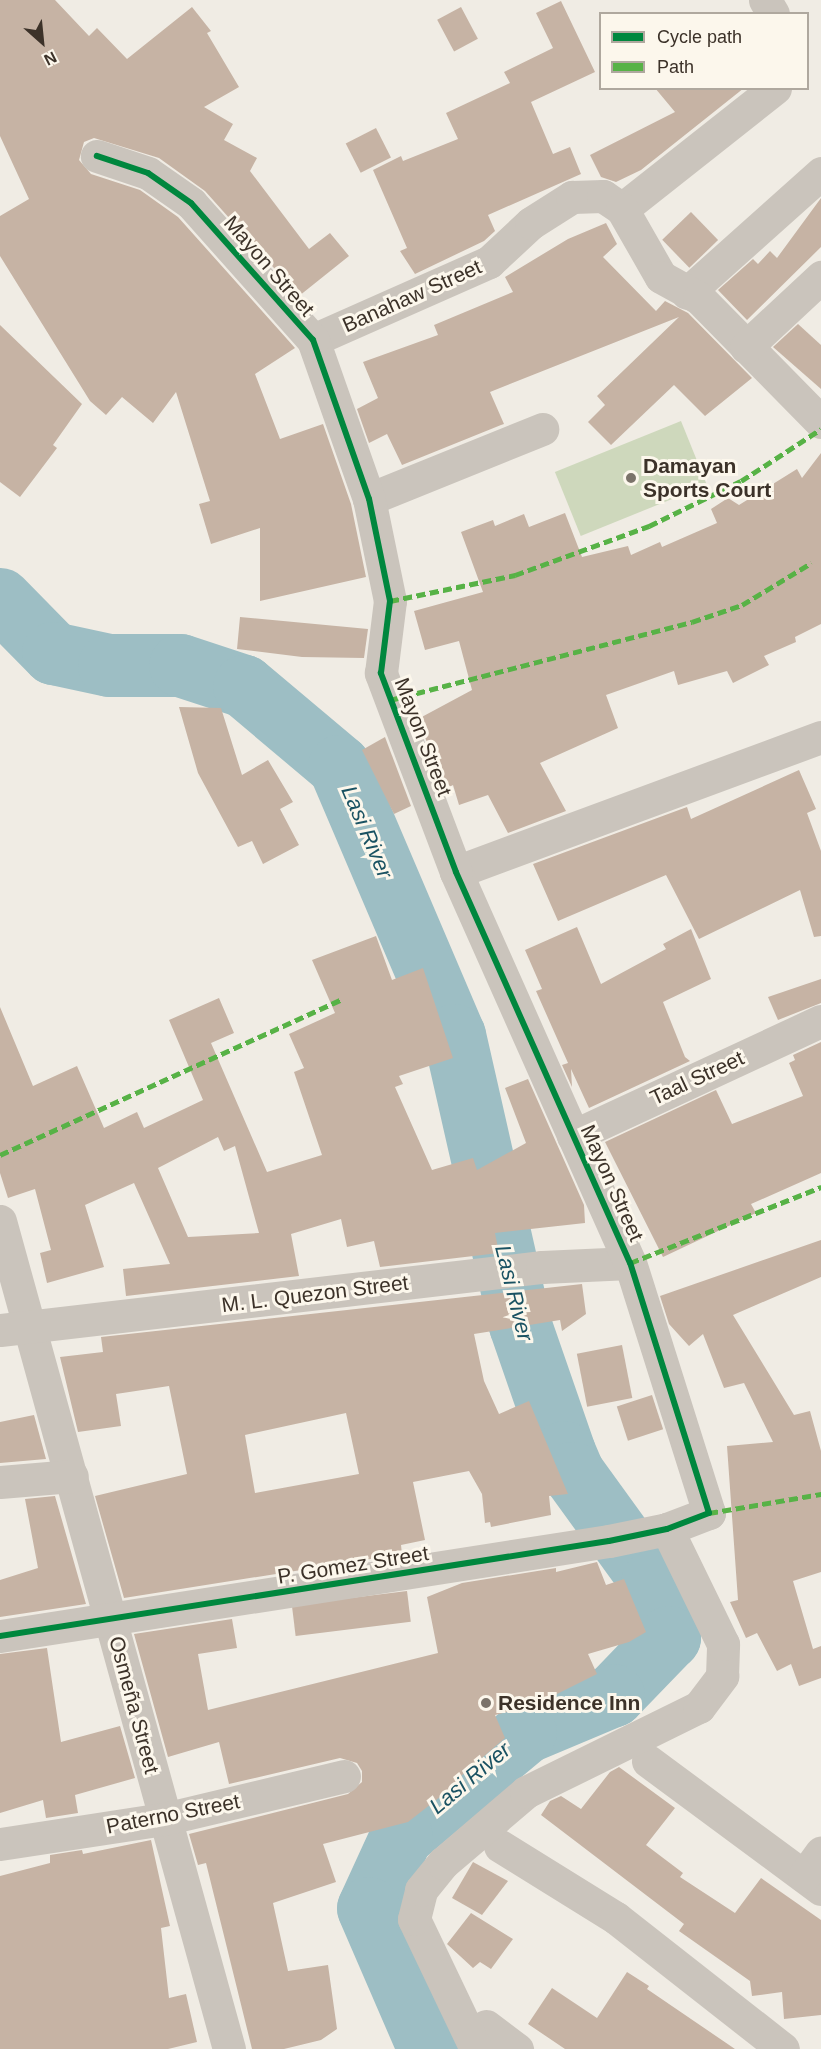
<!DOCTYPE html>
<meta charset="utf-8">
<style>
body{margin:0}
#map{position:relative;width:821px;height:2049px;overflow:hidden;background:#f0ece4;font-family:Helvetica,sans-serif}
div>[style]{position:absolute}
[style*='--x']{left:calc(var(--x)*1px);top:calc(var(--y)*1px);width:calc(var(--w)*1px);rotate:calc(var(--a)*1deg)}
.green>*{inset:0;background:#ced8bc;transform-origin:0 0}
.water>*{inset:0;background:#9dbec4}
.river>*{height:63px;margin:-31.5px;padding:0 31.5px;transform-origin:31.5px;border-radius:31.5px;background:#9dbec4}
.building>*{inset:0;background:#c6b3a4;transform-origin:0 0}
.minor>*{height:33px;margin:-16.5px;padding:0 16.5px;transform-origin:16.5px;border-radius:16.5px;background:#cac4bc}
.quiet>*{height:4.5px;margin-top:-2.25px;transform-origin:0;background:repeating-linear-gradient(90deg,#57b246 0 9px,transparent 0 13.5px)}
.cycleway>*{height:6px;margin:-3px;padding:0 3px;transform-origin:3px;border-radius:3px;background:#00873e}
.dots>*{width:16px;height:16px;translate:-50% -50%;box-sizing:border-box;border:3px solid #fcf7ec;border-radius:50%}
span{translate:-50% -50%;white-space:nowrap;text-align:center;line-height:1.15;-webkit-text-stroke:6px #fcf7ec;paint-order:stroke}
.street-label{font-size:21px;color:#3c3229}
.poi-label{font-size:21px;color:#3c3229;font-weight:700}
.left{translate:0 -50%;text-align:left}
.water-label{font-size:22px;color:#1a5262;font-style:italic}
.legend{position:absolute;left:599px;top:12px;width:210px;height:78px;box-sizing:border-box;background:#fcf7ec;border:2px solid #afa89e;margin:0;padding:8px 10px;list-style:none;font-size:18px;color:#3c3229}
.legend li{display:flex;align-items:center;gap:12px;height:30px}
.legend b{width:30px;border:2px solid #afa89e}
.north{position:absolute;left:12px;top:12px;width:60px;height:60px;-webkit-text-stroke:4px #fcf7ec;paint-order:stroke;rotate:153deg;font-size:16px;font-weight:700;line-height:24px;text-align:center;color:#3c3229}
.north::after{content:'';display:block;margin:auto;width:21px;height:27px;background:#3c3229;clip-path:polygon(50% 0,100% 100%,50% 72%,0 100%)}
</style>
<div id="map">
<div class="green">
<i style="left:681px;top:421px;width:69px;height:136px;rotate:68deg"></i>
</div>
<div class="water">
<i style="clip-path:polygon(0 571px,44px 613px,9px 648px,0 637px)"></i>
</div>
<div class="river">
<i style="--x:0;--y:599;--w:76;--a:45.5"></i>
<i style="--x:53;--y:653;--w:57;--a:12.1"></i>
<i style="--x:109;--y:665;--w:71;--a:0"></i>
<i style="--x:180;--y:665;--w:67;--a:18.2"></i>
<i style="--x:244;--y:686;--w:124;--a:40.1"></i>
<i style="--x:339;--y:766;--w:293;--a:66.9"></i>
<i style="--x:454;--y:1035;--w:297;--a:77.2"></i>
<i style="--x:520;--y:1325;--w:134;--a:70.9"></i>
<i style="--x:564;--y:1452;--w:23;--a:67"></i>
<i style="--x:573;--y:1473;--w:135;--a:54.1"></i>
<i style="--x:652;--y:1582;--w:58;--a:72.8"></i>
<i style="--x:669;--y:1637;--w:81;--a:134"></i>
<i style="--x:613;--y:1695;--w:95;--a:157.2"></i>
<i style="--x:525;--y:1732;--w:162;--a:140"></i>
<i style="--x:401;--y:1836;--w:79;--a:114.6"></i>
<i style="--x:368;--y:1908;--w:154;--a:66.6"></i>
</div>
<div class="building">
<i style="clip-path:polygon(0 0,55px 0,89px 36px,97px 28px,127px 59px,192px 7px,211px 31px,207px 33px,239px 87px,204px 107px,233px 124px,224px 140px,257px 158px,250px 171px,309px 249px,330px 233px,349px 256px,299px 296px,205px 191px,159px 158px,94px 138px,84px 142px,79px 160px,91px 174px,140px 190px,178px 217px,295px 348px,255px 374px,280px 439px,323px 424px,351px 504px,366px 577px,260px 601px,260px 528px,211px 544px,199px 504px,210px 501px,176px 392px,153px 423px,122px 397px,106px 415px,90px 401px,0 256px,0 216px,29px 199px,0 136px)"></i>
<i style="clip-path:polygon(561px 1px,595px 72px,531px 102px,553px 154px,570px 147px,581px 174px,488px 215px,495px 231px,484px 241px,415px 274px,400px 251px,407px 248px,373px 170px,401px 156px,403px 161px,458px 139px,446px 113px,510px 83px,504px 72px,553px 48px,536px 13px)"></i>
<i style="left:461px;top:7px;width:36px;height:27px;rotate:62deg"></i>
<i style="clip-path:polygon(655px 88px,744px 88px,641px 170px,616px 182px,601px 177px,590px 155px,675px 112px)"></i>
<i style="left:376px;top:128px;width:33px;height:34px;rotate:63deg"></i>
<i style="clip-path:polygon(821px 198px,821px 247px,747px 320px,718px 290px,753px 259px,758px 264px,770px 251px,777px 258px)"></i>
<i style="left:691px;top:212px;width:39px;height:40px;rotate:46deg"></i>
<i style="clip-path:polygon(606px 223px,617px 244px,603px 257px,656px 311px,665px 301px,688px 313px,752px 378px,705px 416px,674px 385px,611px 445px,588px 422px,605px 405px,597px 396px,679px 317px,490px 392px,504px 424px,501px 425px,402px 465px,387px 434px,369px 443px,357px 409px,378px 398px,363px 362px,438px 335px,434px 325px,513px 292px,505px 277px,568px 239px)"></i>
<i style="clip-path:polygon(798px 324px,821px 345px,821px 389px,773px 347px)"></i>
<i style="clip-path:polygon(0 325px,82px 404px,53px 445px,57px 448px,20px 497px,0 482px)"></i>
<i style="clip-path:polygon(821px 453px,821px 624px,795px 637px,796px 642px,764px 656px,769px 665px,733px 683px,727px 671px,678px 685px,674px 671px,606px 695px,618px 728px,540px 763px,566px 811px,508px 833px,488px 795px,459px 805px,453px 785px,445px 789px,418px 719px,472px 690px,459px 641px,425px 650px,414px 611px,483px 592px,461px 532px,493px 520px,495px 526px,524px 514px,529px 527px,565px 513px,582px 557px,628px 546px,631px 555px,660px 542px,662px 547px,717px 523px,711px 509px,728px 498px,739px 505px,797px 469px,802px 478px)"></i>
<i style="clip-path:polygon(240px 617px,368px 629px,364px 658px,302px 657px,237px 649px)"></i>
<i style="clip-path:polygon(179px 707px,221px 708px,242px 775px,268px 760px,293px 802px,280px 809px,299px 845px,263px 864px,252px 841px,238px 847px,198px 773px)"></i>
<i style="clip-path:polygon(385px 737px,411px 806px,394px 814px,362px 750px)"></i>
<i style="clip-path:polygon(799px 770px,816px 809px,807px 813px,821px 851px,821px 936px,814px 937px,800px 890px,699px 939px,666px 875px,558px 921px,533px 864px,687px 807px,691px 819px)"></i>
<i style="clip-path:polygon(577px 927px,601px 984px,666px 949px,663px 944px,691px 929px,711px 979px,663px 1002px,685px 1057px,690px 1061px,589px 1108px,571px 1069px,572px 1087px,562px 1065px,568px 1063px,536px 991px,542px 989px,525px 950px)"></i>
<i style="clip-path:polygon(evenodd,376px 936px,392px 980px,423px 968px,453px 1058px,399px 1076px,403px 1084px,395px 1087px,432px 1170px,473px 1158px,477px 1170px,526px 1143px,505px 1088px,528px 1079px,584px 1205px,585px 1223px,495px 1233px,499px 1253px,380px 1267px,374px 1241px,347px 1247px,341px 1219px,291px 1234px,299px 1276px,126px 1296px,123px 1269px,170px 1264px,134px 1183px,85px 1205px,104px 1267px,47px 1283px,40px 1253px,51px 1250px,35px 1189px,8px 1198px,0 1173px,0 1007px,33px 1086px,77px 1066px,104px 1128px,137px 1112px,144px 1128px,203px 1100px,169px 1020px,219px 998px,234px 1033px,211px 1043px,267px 1172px,322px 1155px,294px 1072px,304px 1068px,289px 1034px,335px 1013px,312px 960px,376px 936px,218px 1137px,224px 1151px,235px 1146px,259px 1233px,188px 1237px,158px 1168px,218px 1137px)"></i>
<i style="clip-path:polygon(821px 979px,821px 1003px,778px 1020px,768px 997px)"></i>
<i style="clip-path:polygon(821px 1042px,821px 1173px,751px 1204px,756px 1213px,663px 1257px,605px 1142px,716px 1090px,732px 1124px,803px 1096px,789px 1063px,795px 1060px,793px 1055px)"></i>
<i style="clip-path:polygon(821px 1240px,821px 1277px,733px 1315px,794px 1415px,810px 1411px,821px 1451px,821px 1572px,793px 1581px,813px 1649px,821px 1646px,821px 1678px,799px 1686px,791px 1664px,777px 1671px,757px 1633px,746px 1638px,730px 1602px,738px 1600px,727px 1446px,773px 1442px,744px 1383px,724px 1388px,703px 1334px,689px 1346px,669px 1324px,660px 1296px)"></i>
<i style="clip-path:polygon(evenodd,582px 1284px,586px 1314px,562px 1331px,560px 1320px,474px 1334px,484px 1381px,499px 1414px,529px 1401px,568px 1494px,549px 1496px,551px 1515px,491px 1527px,490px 1522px,485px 1523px,482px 1494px,469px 1471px,413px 1482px,425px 1540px,401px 1545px,402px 1554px,124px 1598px,95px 1496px,187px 1474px,169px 1386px,116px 1394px,121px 1426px,78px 1432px,60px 1357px,103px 1352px,101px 1337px,582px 1284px,346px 1413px,359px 1474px,255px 1493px,245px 1435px,346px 1413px)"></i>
<i style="left:622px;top:1345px;width:54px;height:46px;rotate:79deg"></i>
<i style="left:652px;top:1395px;width:36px;height:37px;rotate:72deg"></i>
<i style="clip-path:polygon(34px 1415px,46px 1459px,0 1463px,0 1422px)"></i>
<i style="clip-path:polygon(55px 1496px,86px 1604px,0 1617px,0 1580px,38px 1568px,25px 1499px)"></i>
<i style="clip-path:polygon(597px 1562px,606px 1585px,624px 1579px,646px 1632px,629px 1642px,588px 1654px,597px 1674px,553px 1696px,554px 1700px,495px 1715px,505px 1738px,461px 1776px,463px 1779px,408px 1822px,323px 1844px,336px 1882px,273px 1903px,288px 1971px,328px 1965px,337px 2029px,321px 2040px,284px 2049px,252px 2049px,206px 1863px,198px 1865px,189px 1834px,348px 1794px,362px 1782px,362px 1771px,357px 1763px,340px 1758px,229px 1784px,219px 1742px,168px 1757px,134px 1634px,232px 1619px,237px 1648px,198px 1654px,208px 1710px,438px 1653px,427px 1597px,462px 1583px,556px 1568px,556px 1572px)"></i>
<i style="left:407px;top:1591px;width:31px;height:116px;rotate:83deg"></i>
<i style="clip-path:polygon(47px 1648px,61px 1742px,120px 1726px,135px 1778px,75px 1795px,78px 1813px,46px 1818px,43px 1800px,0 1813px,0 1654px)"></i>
<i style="clip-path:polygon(619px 1767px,675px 1808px,646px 1845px,683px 1873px,680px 1877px,735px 1913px,761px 1878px,821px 1920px,821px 2015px,784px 2019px,782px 1992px,752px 1996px,750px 1981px,679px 1931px,684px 1924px,541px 1815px,550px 1801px,561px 1796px,581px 1809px,610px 1772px)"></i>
<i style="clip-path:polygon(151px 1840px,170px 1926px,161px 1928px,169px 1998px,186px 1994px,197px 2042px,168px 2049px,0 2049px,0 1876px,50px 1863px,50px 1855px,82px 1850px,83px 1854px)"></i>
<i style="clip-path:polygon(473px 1862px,508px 1881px,482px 1915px,452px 1898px)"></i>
<i style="clip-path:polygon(471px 1913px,513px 1939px,491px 1969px,480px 1962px,473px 1968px,447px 1944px)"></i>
<i style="clip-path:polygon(627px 1972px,649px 1986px,647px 1989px,735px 2049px,565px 2049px,528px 2024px,552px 1988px,597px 2018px)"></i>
</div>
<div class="minor">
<i style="--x:765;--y:0;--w:16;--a:60"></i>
<i style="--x:622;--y:209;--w:195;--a:-38.3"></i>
<i style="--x:687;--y:293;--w:180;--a:-41.8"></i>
<i style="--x:313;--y:340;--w:193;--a:-23.9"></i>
<i style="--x:489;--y:262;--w:57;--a:-42.9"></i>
<i style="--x:531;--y:223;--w:49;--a:-32.4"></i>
<i style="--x:572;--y:197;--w:31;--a:-2"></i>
<i style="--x:603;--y:196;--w:23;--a:34"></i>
<i style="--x:622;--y:209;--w:78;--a:60.2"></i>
<i style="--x:661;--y:277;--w:43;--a:28.9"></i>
<i style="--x:699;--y:298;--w:174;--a:45.5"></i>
<i style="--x:746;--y:347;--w:103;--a:-43"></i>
<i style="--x:369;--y:499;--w:187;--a:-22"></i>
<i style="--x:456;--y:872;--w:389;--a:-20.3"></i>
<i style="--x:573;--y:1136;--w:273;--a:-24.9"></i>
<i style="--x:0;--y:1221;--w:859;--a:74.54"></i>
<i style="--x:0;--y:1330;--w:546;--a:-6.63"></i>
<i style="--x:542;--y:1267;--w:88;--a:-2.6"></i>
<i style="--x:0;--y:1482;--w:72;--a:-4.8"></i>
<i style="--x:0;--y:1636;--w:616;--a:-8.87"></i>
<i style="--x:609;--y:1541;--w:59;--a:-11.7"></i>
<i style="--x:667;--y:1529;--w:45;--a:-20.9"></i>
<i style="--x:709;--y:1513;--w:262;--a:-107.5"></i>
<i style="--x:630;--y:1263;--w:428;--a:-114"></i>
<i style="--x:456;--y:872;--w:213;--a:-110.7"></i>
<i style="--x:381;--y:673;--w:73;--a:-82.9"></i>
<i style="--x:390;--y:601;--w:104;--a:-101.6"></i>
<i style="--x:369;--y:499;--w:169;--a:-109.4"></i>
<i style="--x:313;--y:340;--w:183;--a:-131.7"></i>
<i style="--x:191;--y:203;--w:52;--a:-145.1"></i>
<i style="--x:148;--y:173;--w:54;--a:-161.6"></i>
<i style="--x:648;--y:1761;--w:215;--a:36.5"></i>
<i style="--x:0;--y:1844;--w:166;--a:-8.7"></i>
<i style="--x:164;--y:1819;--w:185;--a:-13.4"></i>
<i style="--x:500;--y:1846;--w:137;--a:31.8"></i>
<i style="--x:616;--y:1918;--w:212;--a:38.1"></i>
<i style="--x:804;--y:1876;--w:29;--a:-54"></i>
<i style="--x:486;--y:2026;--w:39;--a:37"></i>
<i style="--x:476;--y:2049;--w:144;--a:-115.5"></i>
<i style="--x:414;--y:1919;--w:30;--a:-76"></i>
<i style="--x:421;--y:1890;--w:35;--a:-51"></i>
<i style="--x:443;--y:1863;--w:109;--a:-40.5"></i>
<i style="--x:526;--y:1792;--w:193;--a:-26.2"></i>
<i style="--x:699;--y:1707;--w:39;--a:-53"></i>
<i style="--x:722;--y:1676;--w:32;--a:-88"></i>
<i style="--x:723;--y:1644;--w:128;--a:-116"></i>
</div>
<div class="quiet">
<i style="--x:390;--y:601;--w:128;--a:-11.7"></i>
<i style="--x:515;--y:575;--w:143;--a:-20.1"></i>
<i style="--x:649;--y:526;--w:102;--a:-26.1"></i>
<i style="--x:741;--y:481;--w:95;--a:-33"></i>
<i style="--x:390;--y:700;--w:312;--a:-14.5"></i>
<i style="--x:692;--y:622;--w:53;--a:-18.8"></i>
<i style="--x:742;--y:605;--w:81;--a:-31.3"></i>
<i style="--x:0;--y:1155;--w:377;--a:-24.5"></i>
<i style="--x:630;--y:1263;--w:206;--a:-21.7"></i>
<i style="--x:709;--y:1513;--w:114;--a:-9.6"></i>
</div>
<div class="cycleway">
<i style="--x:0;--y:1636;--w:616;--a:-8.87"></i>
<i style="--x:609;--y:1541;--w:59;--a:-11.7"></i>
<i style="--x:667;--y:1529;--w:45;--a:-20.9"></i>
<i style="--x:709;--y:1513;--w:262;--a:-107.5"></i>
<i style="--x:630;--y:1263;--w:428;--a:-114"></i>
<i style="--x:456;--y:872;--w:213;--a:-110.7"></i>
<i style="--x:381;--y:673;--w:73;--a:-82.9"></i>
<i style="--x:390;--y:601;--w:104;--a:-101.6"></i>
<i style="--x:369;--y:499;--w:169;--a:-109.4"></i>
<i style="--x:313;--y:340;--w:183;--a:-131.7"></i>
<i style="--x:191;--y:203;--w:52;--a:-145.1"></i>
<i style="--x:148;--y:173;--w:54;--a:-161.6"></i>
</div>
<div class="dots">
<i style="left:631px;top:478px;background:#7b736a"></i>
<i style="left:486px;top:1703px;background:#7b736a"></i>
</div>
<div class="street-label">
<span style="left:269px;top:266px;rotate:49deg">Mayon Street</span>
<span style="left:412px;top:296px;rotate:-24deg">Banahaw Street</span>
<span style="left:423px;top:737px;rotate:69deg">Mayon Street</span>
<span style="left:697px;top:1078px;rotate:-25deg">Taal Street</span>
<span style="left:612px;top:1183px;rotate:66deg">Mayon Street</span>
<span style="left:315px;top:1294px;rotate:-7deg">M. L. Quezon Street</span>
<span style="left:353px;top:1565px;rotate:-9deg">P. Gomez Street</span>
<span style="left:134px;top:1705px;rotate:75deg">Osmeña Street</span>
<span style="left:173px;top:1814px;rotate:-11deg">Paterno Street</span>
</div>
<div class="poi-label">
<span class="left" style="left:643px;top:478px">Damayan<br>Sports Court</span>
<span class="left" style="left:498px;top:1703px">Residence Inn</span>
</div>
<div class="water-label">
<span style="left:367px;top:832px;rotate:67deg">Lasi River</span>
<span style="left:514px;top:1293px;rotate:76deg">Lasi River</span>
<span style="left:470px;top:1778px;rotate:-40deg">Lasi River</span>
</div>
<ul class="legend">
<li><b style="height:8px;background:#00873e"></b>Cycle path</li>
<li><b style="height:8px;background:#57b246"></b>Path</li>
</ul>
<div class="north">N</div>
</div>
